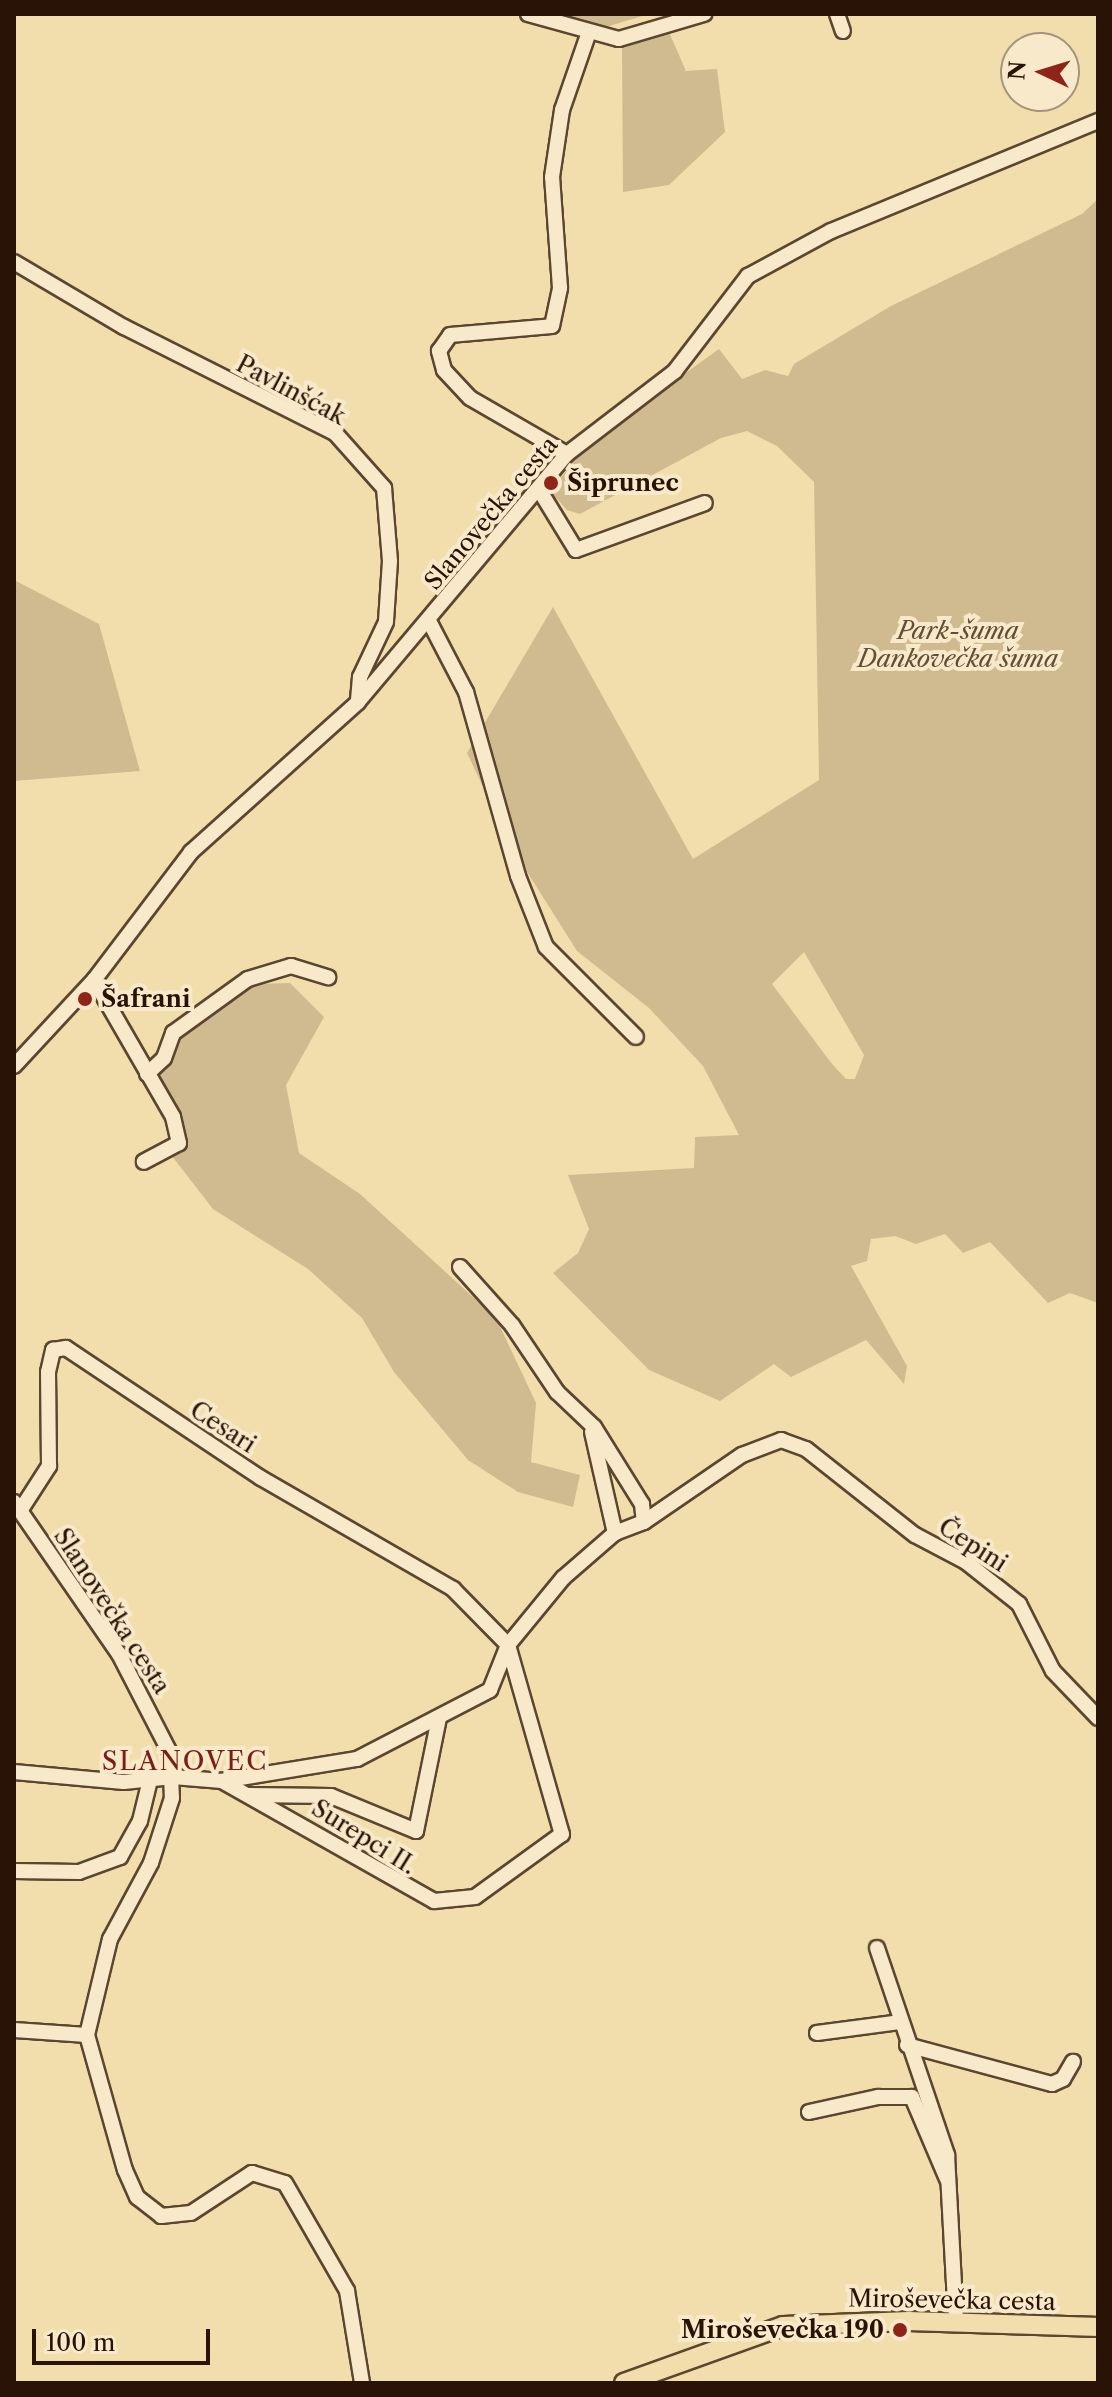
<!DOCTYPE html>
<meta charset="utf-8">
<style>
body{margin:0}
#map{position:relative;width:1112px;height:2397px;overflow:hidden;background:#f2ddac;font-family:"Libre Caslon Text",serif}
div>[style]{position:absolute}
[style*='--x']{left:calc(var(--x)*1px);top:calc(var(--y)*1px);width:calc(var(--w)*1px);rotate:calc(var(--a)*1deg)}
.green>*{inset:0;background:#d0bb90}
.roads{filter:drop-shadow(2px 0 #5b4630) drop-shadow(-2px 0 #5b4630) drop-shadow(0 2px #5b4630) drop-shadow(0 -2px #5b4630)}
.minor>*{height:14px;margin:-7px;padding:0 7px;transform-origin:7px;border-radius:7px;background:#f7e9c9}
.major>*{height:18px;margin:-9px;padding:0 9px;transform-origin:9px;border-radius:9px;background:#f2ddac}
.dots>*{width:22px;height:22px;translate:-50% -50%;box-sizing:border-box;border:4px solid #f7e9c9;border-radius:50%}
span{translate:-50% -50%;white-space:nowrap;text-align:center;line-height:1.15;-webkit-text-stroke:8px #f7e9c9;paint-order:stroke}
.street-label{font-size:24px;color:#291306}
.poi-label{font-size:24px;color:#291306;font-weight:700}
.left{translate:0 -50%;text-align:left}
.right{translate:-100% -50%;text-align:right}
.park-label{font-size:24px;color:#634e36;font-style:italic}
.neighbourhood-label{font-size:26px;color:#7a1f14;letter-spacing:2px}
.frame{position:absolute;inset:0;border:16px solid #291306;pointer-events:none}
.north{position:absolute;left:1000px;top:32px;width:80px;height:80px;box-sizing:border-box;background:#f7e9c9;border:2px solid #a5937b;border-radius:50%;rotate:274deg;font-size:22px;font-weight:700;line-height:32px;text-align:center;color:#291306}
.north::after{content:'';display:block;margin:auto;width:28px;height:36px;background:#8f2418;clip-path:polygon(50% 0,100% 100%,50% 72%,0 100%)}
.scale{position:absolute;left:32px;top:2329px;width:178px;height:36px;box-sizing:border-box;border:4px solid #291306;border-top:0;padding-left:10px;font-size:24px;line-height:28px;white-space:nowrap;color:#291306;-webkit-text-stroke:6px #f7e9c9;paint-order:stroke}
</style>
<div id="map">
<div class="green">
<i style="clip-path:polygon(564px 14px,649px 14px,599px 29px)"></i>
<i style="clip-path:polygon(668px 30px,686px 71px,717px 69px,725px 132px,669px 185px,623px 192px,622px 46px)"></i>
<i style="clip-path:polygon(evenodd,1098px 199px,1098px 1303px,1070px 1293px,1048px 1303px,990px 1242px,963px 1253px,945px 1234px,916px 1244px,895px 1236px,871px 1239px,867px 1261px,851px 1266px,907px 1366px,904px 1384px,866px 1340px,791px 1377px,774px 1364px,720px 1401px,649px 1370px,553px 1273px,578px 1253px,589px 1229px,568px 1175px,694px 1168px,695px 1137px,739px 1135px,703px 1066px,649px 1008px,577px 951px,512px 848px,467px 753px,553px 607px,693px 859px,819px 780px,814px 482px,777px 446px,747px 431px,721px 438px,580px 514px,567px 510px,550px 491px,590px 442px,719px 349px,742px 379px,765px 370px,788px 376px,794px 364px,891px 306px,1082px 214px,1098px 199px,804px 952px,864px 1055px,855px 1079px,846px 1079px,832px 1064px,772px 984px,804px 952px)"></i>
<i style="clip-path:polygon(14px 580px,99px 624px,140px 771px,14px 781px)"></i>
<i style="clip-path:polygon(290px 983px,324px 1017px,286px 1085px,299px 1153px,360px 1194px,496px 1318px,536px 1403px,531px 1462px,580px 1475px,573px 1507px,518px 1492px,468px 1460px,394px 1372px,362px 1318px,308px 1269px,213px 1209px,168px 1151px,185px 1147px,180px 1117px,155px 1077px,178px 1037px,252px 984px)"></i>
</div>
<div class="roads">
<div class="minor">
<i style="--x:528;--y:14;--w:94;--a:15.4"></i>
<i style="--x:619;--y:39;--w:89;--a:-16.4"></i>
<i style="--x:837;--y:14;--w:18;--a:71"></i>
<i style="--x:14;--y:262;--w:128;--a:30.6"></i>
<i style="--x:124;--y:327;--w:236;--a:26.7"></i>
<i style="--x:335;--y:433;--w:74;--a:48.3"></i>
<i style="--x:384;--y:488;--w:73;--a:85.3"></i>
<i style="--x:390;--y:561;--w:61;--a:93.8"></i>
<i style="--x:386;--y:622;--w:61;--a:115.3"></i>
<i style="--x:360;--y:677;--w:25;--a:95"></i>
<i style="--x:567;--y:454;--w:112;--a:-150"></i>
<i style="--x:470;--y:398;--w:38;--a:-133"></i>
<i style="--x:444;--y:370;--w:20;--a:-105"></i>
<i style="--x:439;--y:351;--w:19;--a:-55"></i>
<i style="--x:450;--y:335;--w:102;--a:-5"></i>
<i style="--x:552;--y:326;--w:39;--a:-78"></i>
<i style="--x:560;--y:288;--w:111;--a:-94.1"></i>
<i style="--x:552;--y:177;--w:68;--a:-81.5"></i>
<i style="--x:562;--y:110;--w:83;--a:-70.9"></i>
<i style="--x:540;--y:491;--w:69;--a:58.6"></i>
<i style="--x:576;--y:550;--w:137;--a:-20"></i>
<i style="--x:429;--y:621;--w:80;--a:62.5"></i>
<i style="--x:466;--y:692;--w:191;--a:74.2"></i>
<i style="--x:518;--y:876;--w:76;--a:68.5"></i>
<i style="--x:546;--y:947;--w:127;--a:45"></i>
<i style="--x:94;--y:980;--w:158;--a:60"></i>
<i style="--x:173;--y:1117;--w:27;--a:77"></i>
<i style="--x:179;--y:1143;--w:40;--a:152"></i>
<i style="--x:14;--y:1066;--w:117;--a:-47.1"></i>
<i style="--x:94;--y:980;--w:161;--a:-52.8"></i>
<i style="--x:191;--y:852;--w:224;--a:-41.9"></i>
<i style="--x:358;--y:702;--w:324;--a:-49.9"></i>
<i style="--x:567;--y:454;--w:136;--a:-37.5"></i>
<i style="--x:675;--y:371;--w:120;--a:-52.5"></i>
<i style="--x:748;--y:276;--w:94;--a:-28.5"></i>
<i style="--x:831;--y:231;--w:289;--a:-22.4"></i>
<i style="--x:147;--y:1074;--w:23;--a:-43"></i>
<i style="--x:164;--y:1058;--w:27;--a:-70"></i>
<i style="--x:173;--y:1033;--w:92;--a:-35.8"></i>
<i style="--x:248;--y:979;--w:45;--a:-16.8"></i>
<i style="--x:291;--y:966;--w:39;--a:17"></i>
<i style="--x:460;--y:1267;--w:78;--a:48.1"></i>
<i style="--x:512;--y:1325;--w:81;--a:56.1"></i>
<i style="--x:557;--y:1392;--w:51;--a:43.4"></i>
<i style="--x:594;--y:1427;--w:91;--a:58.1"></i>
<i style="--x:642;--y:1504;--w:18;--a:84"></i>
<i style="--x:592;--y:1432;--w:104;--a:77.2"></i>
<i style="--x:14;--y:1502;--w:185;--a:55.4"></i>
<i style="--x:119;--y:1654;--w:111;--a:62.7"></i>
<i style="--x:170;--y:1753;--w:45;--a:87.5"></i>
<i style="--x:172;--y:1798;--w:68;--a:107.9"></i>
<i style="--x:151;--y:1863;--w:86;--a:118.3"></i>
<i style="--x:110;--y:1939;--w:99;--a:103.5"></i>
<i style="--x:87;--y:2035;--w:140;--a:74.3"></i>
<i style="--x:125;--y:2170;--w:30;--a:66"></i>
<i style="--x:137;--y:2197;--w:31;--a:38"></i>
<i style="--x:161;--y:2216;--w:30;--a:-6"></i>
<i style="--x:191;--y:2213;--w:73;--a:-33.3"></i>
<i style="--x:252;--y:2173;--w:34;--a:17"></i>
<i style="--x:285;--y:2183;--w:125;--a:60.1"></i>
<i style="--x:347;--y:2291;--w:93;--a:80.7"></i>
<i style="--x:20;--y:1511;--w:54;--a:-57.2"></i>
<i style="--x:49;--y:1466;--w:94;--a:-90.6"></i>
<i style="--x:48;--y:1372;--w:23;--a:-77"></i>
<i style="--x:53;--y:1350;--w:13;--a:-9"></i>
<i style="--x:66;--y:1348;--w:234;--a:33.7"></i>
<i style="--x:261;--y:1478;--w:222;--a:30"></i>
<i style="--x:453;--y:1589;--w:78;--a:45.5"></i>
<i style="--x:508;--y:1645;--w:197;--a:74.1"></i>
<i style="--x:562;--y:1834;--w:107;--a:144.1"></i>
<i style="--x:475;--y:1897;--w:41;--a:174.4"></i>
<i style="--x:434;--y:1901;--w:244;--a:-150.5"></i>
<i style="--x:14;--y:1772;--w:110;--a:5.2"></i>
<i style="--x:124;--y:1782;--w:49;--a:-5.8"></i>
<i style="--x:173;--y:1777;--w:49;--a:4.7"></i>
<i style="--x:222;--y:1781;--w:137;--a:-9.3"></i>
<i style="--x:357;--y:1759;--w:150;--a:-27.4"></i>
<i style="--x:490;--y:1690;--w:48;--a:-68.2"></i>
<i style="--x:508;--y:1645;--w:87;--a:-50.6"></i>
<i style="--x:563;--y:1578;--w:69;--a:-40.9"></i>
<i style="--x:615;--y:1533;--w:31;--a:-21"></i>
<i style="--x:644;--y:1522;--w:119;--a:-34.4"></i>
<i style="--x:742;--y:1455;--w:42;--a:-21"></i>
<i style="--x:781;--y:1440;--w:27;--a:20"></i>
<i style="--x:806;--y:1449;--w:139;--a:38.3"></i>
<i style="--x:915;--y:1535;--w:58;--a:27.9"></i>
<i style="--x:966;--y:1562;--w:68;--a:38.4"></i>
<i style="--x:1019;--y:1604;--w:75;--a:63.1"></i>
<i style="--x:1053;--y:1671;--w:65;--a:46.2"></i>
<i style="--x:248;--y:1795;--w:83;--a:0.7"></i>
<i style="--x:331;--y:1796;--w:92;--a:22.4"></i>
<i style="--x:416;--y:1831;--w:115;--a:-78.5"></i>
<i style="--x:14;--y:1871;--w:65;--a:0.9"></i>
<i style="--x:79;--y:1872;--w:44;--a:-20.1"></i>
<i style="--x:120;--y:1857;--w:41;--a:-60.9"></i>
<i style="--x:140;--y:1821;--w:42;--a:-76.3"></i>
<i style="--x:877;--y:1948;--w:219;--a:71.3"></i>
<i style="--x:947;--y:2155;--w:167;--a:86.9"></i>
<i style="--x:14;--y:2030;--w:73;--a:3.9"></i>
<i style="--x:817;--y:2033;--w:85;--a:-7.5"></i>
<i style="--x:907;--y:2045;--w:150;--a:15.1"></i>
<i style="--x:1052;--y:2084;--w:12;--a:-24"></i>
<i style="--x:1063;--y:2079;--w:20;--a:-60"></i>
<i style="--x:809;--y:2112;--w:71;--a:-12.3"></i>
<i style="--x:878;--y:2097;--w:34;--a:0"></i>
<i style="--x:912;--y:2097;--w:89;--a:66.9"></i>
</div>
<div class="major">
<i style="--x:624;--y:2383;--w:169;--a:-19.7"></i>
<i style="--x:783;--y:2326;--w:126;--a:-2.3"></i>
<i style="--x:909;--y:2321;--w:189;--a:1.8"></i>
</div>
</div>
<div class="dots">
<i style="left:551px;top:483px;background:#8f2418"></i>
<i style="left:85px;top:999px;background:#8f2418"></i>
<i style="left:900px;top:2330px;background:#8f2418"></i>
</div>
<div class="street-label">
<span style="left:291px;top:390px;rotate:28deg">Pavlinšćak</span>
<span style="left:491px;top:513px;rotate:-50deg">Slanovečka cesta</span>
<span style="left:223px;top:1427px;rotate:33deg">Cesari</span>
<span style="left:973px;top:1545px;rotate:33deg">Čepini</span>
<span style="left:112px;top:1611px;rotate:57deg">Slanovečka cesta</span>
<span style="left:364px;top:1837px;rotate:32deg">Surepci II.</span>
<span style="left:952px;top:2300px;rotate:1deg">Miroševečka cesta</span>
</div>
<div class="poi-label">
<span class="left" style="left:567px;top:483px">Šiprunec</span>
<span class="left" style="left:101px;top:999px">Šafrani</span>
<span class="right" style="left:884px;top:2330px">Miroševečka 190</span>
</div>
<div class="park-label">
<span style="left:958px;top:645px">Park-šuma<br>Dankovečka šuma</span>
</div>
<div class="neighbourhood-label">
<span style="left:185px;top:1762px">SLANOVEC</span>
</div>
<div class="frame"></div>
<div class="north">N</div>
<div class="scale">100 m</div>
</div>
